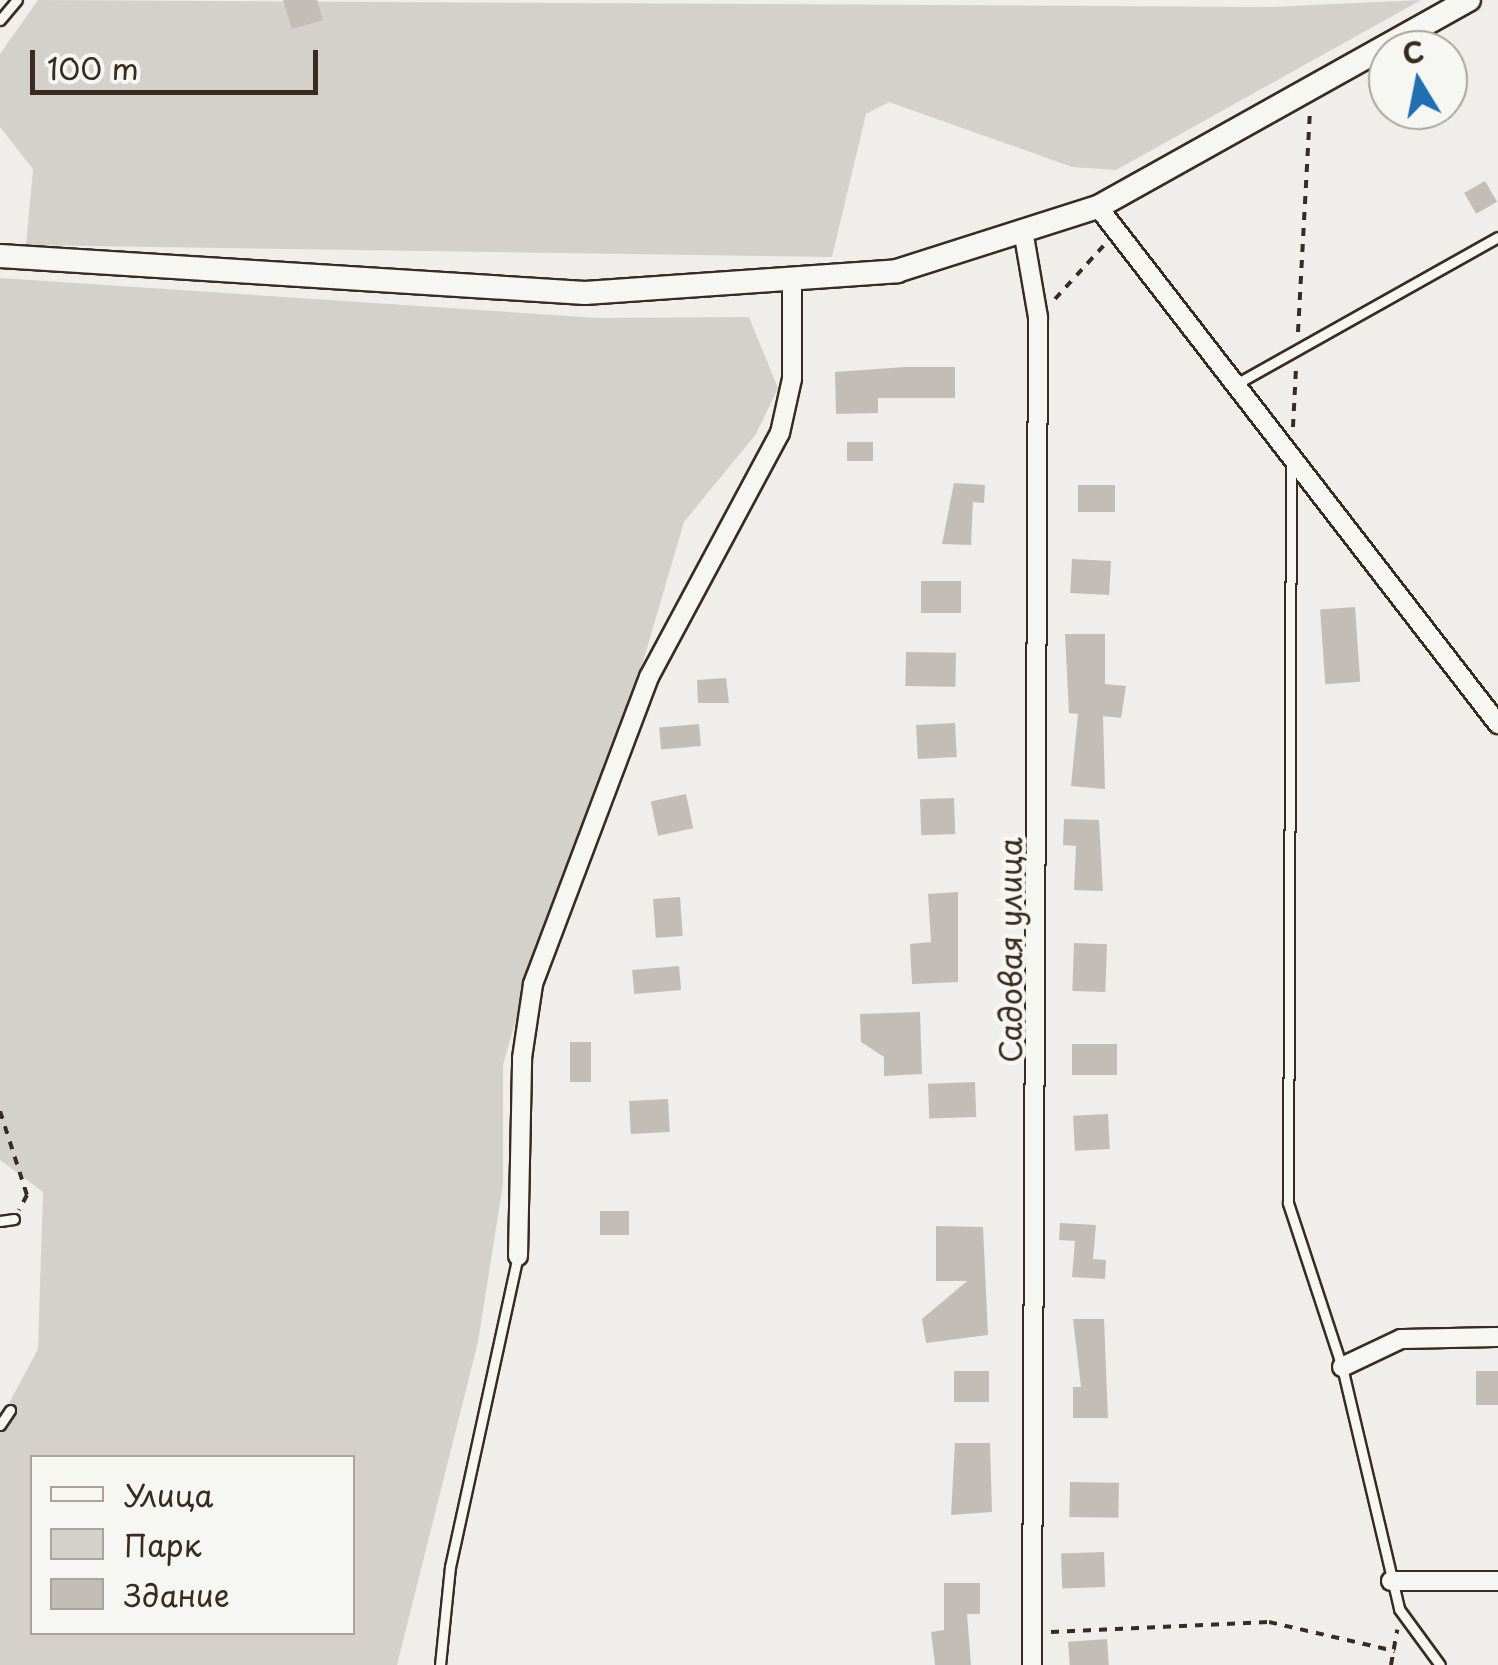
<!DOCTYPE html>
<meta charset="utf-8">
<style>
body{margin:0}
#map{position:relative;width:1498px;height:1665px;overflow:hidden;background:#efeeea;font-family:"Playpen Sans",sans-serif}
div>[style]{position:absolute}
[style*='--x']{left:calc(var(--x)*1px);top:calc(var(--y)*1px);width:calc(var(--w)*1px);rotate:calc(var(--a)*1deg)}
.green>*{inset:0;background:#d4d1cc}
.building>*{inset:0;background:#c2bdb7;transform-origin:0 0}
.path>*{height:4px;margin-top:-2px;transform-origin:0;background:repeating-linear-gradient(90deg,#3b2a1e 0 8px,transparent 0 16px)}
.roads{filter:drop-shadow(2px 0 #3b2a1e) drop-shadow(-2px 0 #3b2a1e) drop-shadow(0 2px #3b2a1e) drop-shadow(0 -2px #3b2a1e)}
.service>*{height:9px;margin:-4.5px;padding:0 4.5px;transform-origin:4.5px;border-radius:4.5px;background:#f6f6f2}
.minor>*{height:18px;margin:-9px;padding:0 9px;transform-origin:9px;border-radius:9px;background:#f6f6f2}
.tertiary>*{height:22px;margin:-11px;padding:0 11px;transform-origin:11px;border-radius:11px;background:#f6f6f2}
span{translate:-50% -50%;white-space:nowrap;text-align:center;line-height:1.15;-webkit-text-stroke:9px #f6f6f2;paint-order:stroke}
.street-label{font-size:30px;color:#3b2a1e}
.legend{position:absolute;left:30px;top:1455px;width:325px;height:180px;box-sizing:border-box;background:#f6f6f2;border:2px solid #aba49d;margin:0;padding:12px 18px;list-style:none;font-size:30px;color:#3b2a1e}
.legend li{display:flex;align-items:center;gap:20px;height:50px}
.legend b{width:50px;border:2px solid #aba49d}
.north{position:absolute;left:1368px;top:30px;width:100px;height:100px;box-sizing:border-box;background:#f6f6f2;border:2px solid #aba49d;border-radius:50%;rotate:350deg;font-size:28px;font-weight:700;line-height:40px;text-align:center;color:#3b2a1e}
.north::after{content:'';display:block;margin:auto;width:35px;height:45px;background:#1f6fb2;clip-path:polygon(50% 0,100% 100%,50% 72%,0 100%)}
.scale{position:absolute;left:30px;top:50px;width:288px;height:45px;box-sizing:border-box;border:5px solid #3b2a1e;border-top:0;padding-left:12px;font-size:30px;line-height:35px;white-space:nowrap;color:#3b2a1e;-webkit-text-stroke:8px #f6f6f2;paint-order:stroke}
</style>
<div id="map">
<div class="green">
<i style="clip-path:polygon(38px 0,1271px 7px,1421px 0,1116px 170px,1072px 167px,889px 102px,866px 114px,832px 257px,26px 245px,33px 169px,0 127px,0 54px)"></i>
<i style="clip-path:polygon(evenodd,0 278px,598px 318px,749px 317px,778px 388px,756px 434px,684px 522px,620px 740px,540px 934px,503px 1065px,503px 1184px,478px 1342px,397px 1665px,0 1665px,0 1420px,38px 1349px,43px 1192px,0 1160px,0 278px,32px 1458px,352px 1458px,352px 1632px,32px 1632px,32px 1458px)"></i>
</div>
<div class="building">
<i style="clip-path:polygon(283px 0,317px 0,323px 20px,292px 29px)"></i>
<i style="left:1485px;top:181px;width:24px;height:24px;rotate:60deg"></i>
<i style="clip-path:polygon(905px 367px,955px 367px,955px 398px,878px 398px,878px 413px,836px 414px,835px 372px)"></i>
<i style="left:847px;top:442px;width:26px;height:19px"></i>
<i style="clip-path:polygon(954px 483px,985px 485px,984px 503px,973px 502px,971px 545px,942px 544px)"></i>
<i style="left:1078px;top:485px;width:37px;height:27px"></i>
<i style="left:1072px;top:559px;width:39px;height:34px;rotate:3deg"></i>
<i style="left:921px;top:581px;width:40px;height:32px"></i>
<i style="left:1355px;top:607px;width:75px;height:35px;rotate:86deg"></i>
<i style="clip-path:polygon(1065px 634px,1105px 634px,1105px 684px,1126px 686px,1121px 718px,1103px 716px,1105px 789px,1071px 786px,1078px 714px,1069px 713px)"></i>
<i style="left:906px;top:652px;width:50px;height:34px;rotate:1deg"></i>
<i style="clip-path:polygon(726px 678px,729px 703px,698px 703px,697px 680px)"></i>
<i style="left:955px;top:723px;width:34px;height:39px;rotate:87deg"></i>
<i style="left:699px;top:724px;width:22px;height:40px;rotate:85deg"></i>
<i style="left:686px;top:794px;width:35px;height:36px;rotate:78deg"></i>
<i style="left:954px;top:798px;width:36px;height:34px;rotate:88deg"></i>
<i style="clip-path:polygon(1064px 819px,1099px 820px,1103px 891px,1074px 890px,1076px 846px,1063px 845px)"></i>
<i style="clip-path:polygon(958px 892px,958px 982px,912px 984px,910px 944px,931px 942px,928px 894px)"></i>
<i style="left:680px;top:897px;width:39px;height:27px;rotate:86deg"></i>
<i style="left:1074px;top:943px;width:33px;height:48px;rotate:2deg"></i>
<i style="left:679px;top:966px;width:24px;height:47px;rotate:85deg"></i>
<i style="clip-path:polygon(920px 1012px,922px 1074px,884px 1076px,884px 1057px,861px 1042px,860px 1014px)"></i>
<i style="left:570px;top:1042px;width:21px;height:40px"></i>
<i style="left:1072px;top:1044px;width:45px;height:31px"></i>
<i style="left:975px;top:1082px;width:35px;height:47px;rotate:88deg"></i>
<i style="left:668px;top:1099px;width:33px;height:39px;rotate:87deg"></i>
<i style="left:1108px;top:1114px;width:35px;height:35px;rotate:87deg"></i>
<i style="left:600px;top:1211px;width:29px;height:24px"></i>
<i style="clip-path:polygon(1060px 1223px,1096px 1225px,1093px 1259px,1106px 1260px,1105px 1279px,1072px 1277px,1075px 1241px,1059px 1240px)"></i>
<i style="clip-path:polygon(936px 1226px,983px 1227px,988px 1335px,926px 1343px,922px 1319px,967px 1281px,936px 1281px)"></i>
<i style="clip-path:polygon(1073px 1319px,1104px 1319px,1108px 1418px,1073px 1418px,1073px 1387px,1081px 1387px)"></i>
<i style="left:954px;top:1371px;width:35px;height:31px"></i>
<i style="left:1476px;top:1371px;width:22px;height:34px"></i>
<i style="clip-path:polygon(955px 1443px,990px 1443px,992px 1512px,951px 1515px)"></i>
<i style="left:1070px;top:1482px;width:49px;height:35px;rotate:1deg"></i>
<i style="left:1104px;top:1552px;width:35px;height:43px;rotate:88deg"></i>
<i style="clip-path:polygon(944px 1583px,980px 1583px,980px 1614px,967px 1614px,971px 1665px,935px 1665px,931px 1632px,944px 1630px)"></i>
<i style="left:1107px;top:1639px;width:26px;height:39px;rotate:86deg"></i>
</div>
<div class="path">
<i style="--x:1055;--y:299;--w:76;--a:-47.7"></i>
<i style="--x:1298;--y:332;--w:220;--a:-86.9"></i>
<i style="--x:1293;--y:427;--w:60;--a:-87.1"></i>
<i style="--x:0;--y:1111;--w:88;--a:72.2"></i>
<i style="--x:27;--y:1195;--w:17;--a:118"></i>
<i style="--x:1051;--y:1632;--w:218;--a:-2.6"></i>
<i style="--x:1269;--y:1622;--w:129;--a:13"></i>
<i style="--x:1391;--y:1665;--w:36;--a:-80"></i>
</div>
<div class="roads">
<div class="service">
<i style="--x:0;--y:20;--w:26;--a:-50"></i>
<i style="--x:1236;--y:384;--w:300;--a:-29.3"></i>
<i style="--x:1291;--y:462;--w:741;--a:90.23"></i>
<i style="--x:1288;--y:1203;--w:173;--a:71.8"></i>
<i style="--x:1342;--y:1367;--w:249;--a:76.7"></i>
<i style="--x:1399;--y:1609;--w:69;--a:53.8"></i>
<i style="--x:0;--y:1221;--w:14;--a:-8"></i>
<i style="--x:0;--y:1425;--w:18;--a:-56"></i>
<i style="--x:440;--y:1665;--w:99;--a:-84.2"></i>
<i style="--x:450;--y:1567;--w:318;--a:-77.7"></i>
</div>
<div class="minor">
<i style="--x:1098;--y:207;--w:654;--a:52.27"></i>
<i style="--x:1024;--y:236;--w:82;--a:80.2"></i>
<i style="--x:1038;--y:317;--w:1348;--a:90.26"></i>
<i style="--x:518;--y:1256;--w:198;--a:-88.8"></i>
<i style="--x:522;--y:1058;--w:75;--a:-81.5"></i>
<i style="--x:533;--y:984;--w:328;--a:-69.3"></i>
<i style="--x:649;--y:677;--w:277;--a:-61.8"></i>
<i style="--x:780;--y:433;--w:55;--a:-77.5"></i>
<i style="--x:792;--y:379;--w:96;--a:-90"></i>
<i style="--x:1342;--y:1367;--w:65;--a:-25.4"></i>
<i style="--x:1401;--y:1339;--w:97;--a:-1.2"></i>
<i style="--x:1391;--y:1581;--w:107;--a:0"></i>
</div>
<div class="tertiary">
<i style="--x:0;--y:256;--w:586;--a:3.62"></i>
<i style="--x:585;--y:293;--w:313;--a:-4"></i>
<i style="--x:897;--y:271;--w:211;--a:-17.7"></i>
<i style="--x:1098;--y:207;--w:425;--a:-29.2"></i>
</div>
</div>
<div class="street-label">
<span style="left:1010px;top:950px;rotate:-90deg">Садовая улица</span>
</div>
<ul class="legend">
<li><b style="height:12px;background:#f6f6f2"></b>Улица</li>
<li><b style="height:28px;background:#d4d1cc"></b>Парк</li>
<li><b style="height:28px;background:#c2bdb7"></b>Здание</li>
</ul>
<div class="north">С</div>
<div class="scale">100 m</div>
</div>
